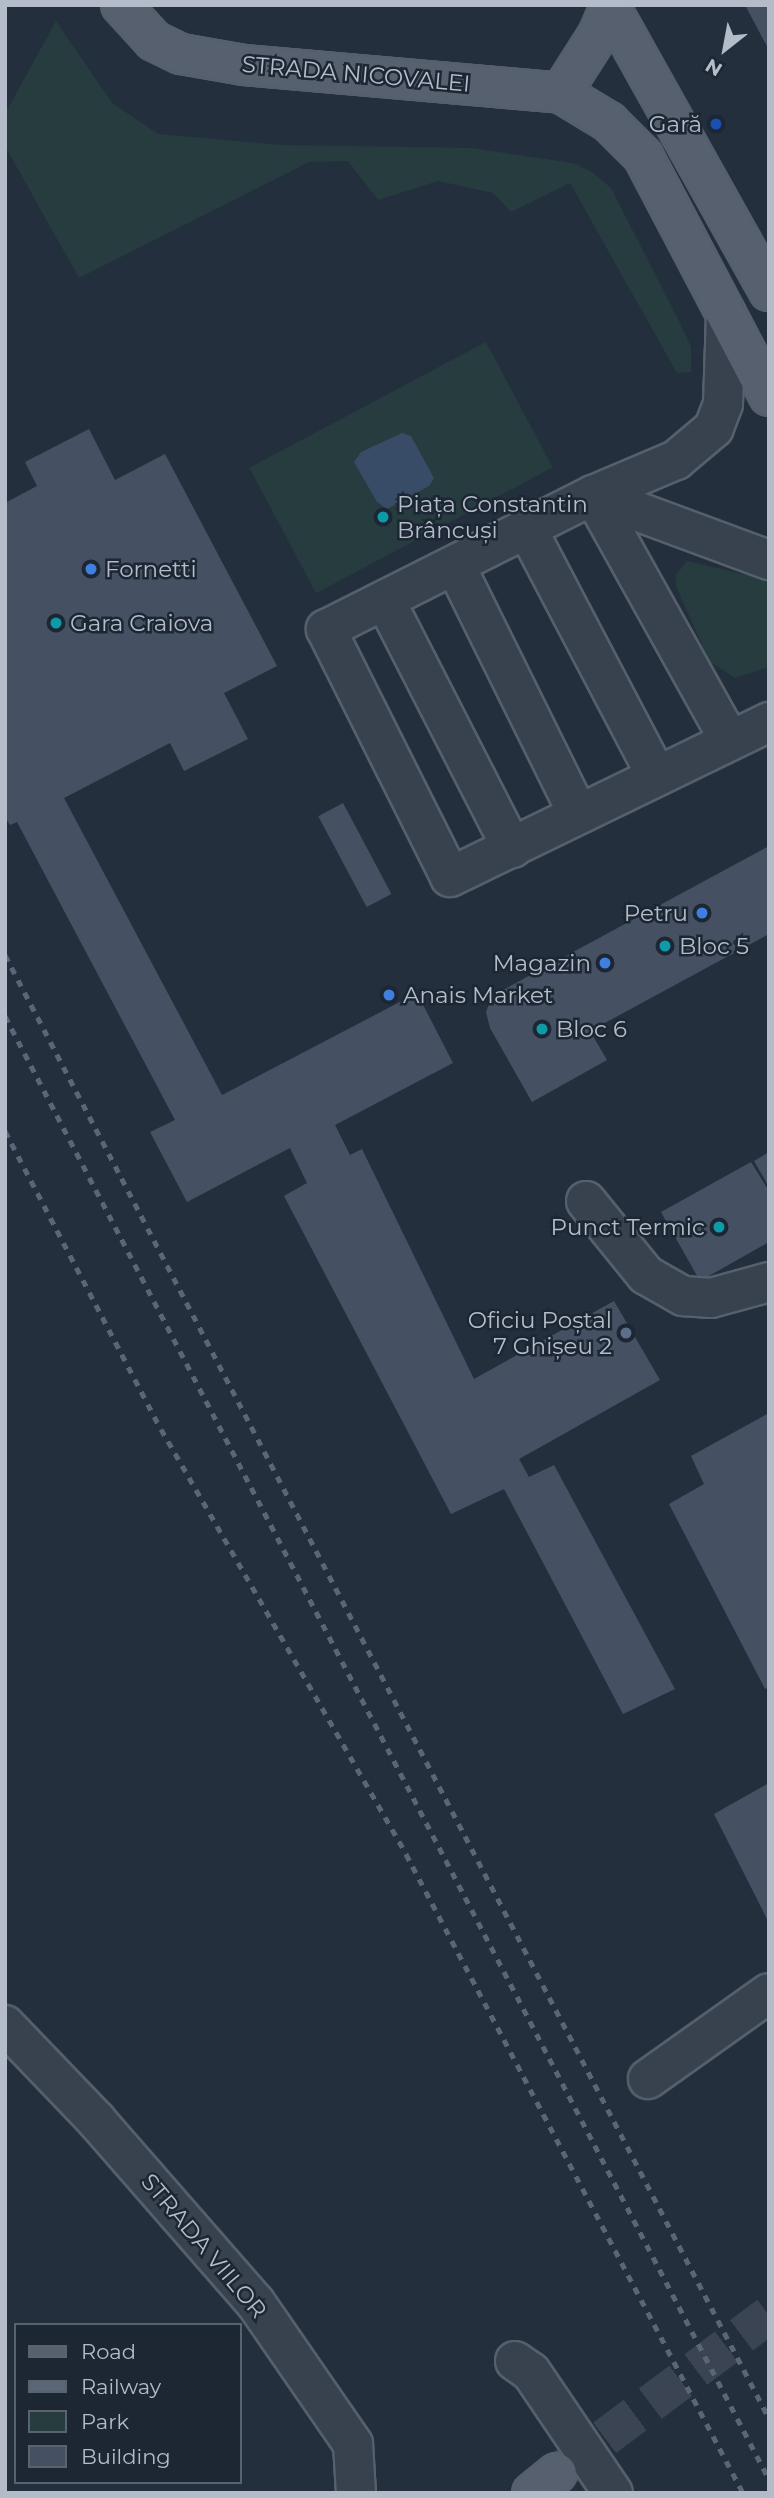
<!DOCTYPE html>
<meta charset="utf-8">
<style>
body{margin:0}
#map{position:relative;width:774px;height:2498px;overflow:hidden;background:#242f3e;font-family:Montserrat,sans-serif}
div>[style]{position:absolute}
[style*='--x']{left:calc(var(--x)*1px);top:calc(var(--y)*1px);width:calc(var(--w)*1px);rotate:calc(var(--a)*1deg)}
.green>*{inset:0;background:#263c3f;transform-origin:0 0}
.water>*{inset:0;background:#394c67}
.building>*{inset:0;background:#455162;transform-origin:0 0}
.major-tunnel>*{height:38px;margin-top:-19px;transform-origin:0;background:repeating-linear-gradient(90deg,#3a4453 0 38px,transparent 0 57px)}
.roads{filter:drop-shadow(2px 0 #565f6c) drop-shadow(-2px 0 #565f6c) drop-shadow(0 2px #565f6c) drop-shadow(0 -2px #565f6c)}
.minor>*{height:38px;margin:-19px;padding:0 19px;transform-origin:19px;border-radius:19px;background:#38414e}
.major>*{height:38px;margin:-19px;padding:0 19px;transform-origin:19px;border-radius:19px;background:#56606e}
.rail>*{height:5px;margin-top:-2.5px;transform-origin:0;background:repeating-linear-gradient(90deg,#5a6575 0 7px,transparent 0 14px)}
.dots>*{width:19px;height:19px;translate:-50% -50%;box-sizing:border-box;border:4px solid #1d2633;border-radius:50%}
span{translate:-50% -50%;white-space:nowrap;text-align:center;line-height:1.15;-webkit-text-stroke:5px #1d2633;paint-order:stroke}
.street-label{font-size:23px;color:#b4bcc9}
.poi-label{font-size:23px;color:#b4bcc9}
.right{translate:-100% -50%;text-align:right}
.left{translate:0 -50%;text-align:left}
.frame{position:absolute;inset:0;border:7px solid #b4bcc9;pointer-events:none}
.legend{position:absolute;left:14px;top:2323px;width:228px;height:161px;box-sizing:border-box;background:#1d2633;border:2px solid #59626f;margin:0;padding:9px 12px;list-style:none;font-size:21px;color:#b4bcc9}
.legend li{display:flex;align-items:center;gap:14px;height:35px}
.legend b{width:35px;border:2px solid #59626f}
.north{position:absolute;left:690px;top:14px;width:70px;height:70px;-webkit-text-stroke:5px #1d2633;paint-order:stroke;rotate:211deg;font-size:19px;font-weight:700;line-height:28px;text-align:center;color:#b4bcc9}
.north::after{content:'';display:block;margin:auto;width:24px;height:32px;background:#b4bcc9;clip-path:polygon(50% 0,100% 100%,50% 72%,0 100%)}
</style>
<div id="map">
<div class="green">
<i style="clip-path:polygon(56px 21px,112px 103px,158px 134px,282px 145px,471px 148px,573px 163px,592px 172px,611px 188px,677px 317px,691px 347px,691px 372px,677px 373px,570px 183px,511px 212px,493px 193px,438px 181px,378px 200px,348px 161px,309px 162px,79px 278px,5px 146px,5px 114px)"></i>
<i style="left:486px;top:342px;width:142px;height:268px;rotate:62deg"></i>
<i style="clip-path:polygon(687px 561px,769px 580px,769px 667px,735px 678px,709px 661px,676px 586px,676px 575px)"></i>
</div>
<div class="water">
<i style="clip-path:polygon(402px 433px,411px 436px,434px 478px,429px 486px,387px 509px,377px 502px,354px 462px,361px 452px)"></i>
</div>
<div class="building">
<i style="clip-path:polygon(745px 5px,769px 5px,769px 50px)"></i>
<i style="clip-path:polygon(89px 429px,115px 480px,165px 454px,277px 666px,224px 693px,248px 739px,184px 771px,170px 743px,64px 798px,222px 1095px,417px 993px,453px 1063px,335px 1125px,350px 1155px,362px 1149px,474px 1379px,614px 1301px,660px 1380px,519px 1459px,529px 1477px,554px 1465px,675px 1689px,623px 1714px,504px 1489px,451px 1514px,284px 1196px,307px 1183px,290px 1148px,187px 1202px,150px 1132px,175px 1120px,17px 822px,10px 825px,5px 817px,5px 503px,37px 486px,25px 462px)"></i>
<i style="left:343px;top:803px;width:103px;height:28px;rotate:62deg"></i>
<i style="clip-path:polygon(769px 846px,769px 934px,590px 1031px,607px 1060px,532px 1102px,490px 1028px,486px 1012px,492px 996px)"></i>
<i style="clip-path:polygon(769px 1152px,769px 1187px,754px 1161px)"></i>
<i style="clip-path:polygon(751px 1162px,769px 1191px,769px 1242px,700px 1281px,661px 1212px)"></i>
<i style="clip-path:polygon(769px 1413px,769px 1687px,765px 1689px,669px 1504px,704px 1484px,691px 1456px)"></i>
<i style="clip-path:polygon(769px 1783px,769px 1923px,714px 1814px)"></i>
</div>
<div class="major-tunnel">
<i style="--x:559;--y:2472;--w:262;--a:-36.8"></i>
</div>
<div class="roads">
<div class="minor">
<i style="--x:726;--y:314;--w:90;--a:91.9"></i>
<i style="--x:723;--y:404;--w:26;--a:111"></i>
<i style="--x:714;--y:428;--w:50;--a:139.9"></i>
<i style="--x:676;--y:460;--w:90;--a:157.1"></i>
<i style="--x:593;--y:495;--w:299;--a:153.3"></i>
<i style="--x:326;--y:629;--w:277;--a:63.4"></i>
<i style="--x:450;--y:877;--w:355;--a:-25.9"></i>
<i style="--x:593;--y:495;--w:279;--a:60.9"></i>
<i style="--x:593;--y:495;--w:188;--a:20.3"></i>
<i style="--x:527;--y:529;--w:278;--a:62.3"></i>
<i style="--x:455;--y:565;--w:278;--a:63.7"></i>
<i style="--x:385;--y:600;--w:279;--a:62.9"></i>
<i style="--x:586;--y:1201;--w:95;--a:51"></i>
<i style="--x:646;--y:1275;--w:43;--a:29.6"></i>
<i style="--x:683;--y:1296;--w:28;--a:4"></i>
<i style="--x:711;--y:1298;--w:60;--a:-15.4"></i>
<i style="--x:5;--y:2025;--w:132;--a:46.2"></i>
<i style="--x:96;--y:2120;--w:242;--a:48.9"></i>
<i style="--x:255;--y:2302;--w:173;--a:55.4"></i>
<i style="--x:353;--y:2444;--w:49;--a:86.5"></i>
<i style="--x:648;--y:2079;--w:148;--a:-35.4"></i>
<i style="--x:515;--y:2361;--w:19;--a:35"></i>
<i style="--x:531;--y:2372;--w:146;--a:55.9"></i>
</div>
<div class="major">
<i style="--x:121;--y:5;--w:49;--a:47.5"></i>
<i style="--x:154;--y:41;--w:30;--a:26"></i>
<i style="--x:181;--y:54;--w:64;--a:9.9"></i>
<i style="--x:244;--y:65;--w:318;--a:5"></i>
<i style="--x:561;--y:93;--w:56;--a:31.1"></i>
<i style="--x:609;--y:122;--w:48;--a:45"></i>
<i style="--x:643;--y:156;--w:271;--a:62.3"></i>
<i style="--x:609;--y:5;--w:328;--a:60.8"></i>
<i style="--x:561;--y:93;--w:69;--a:-57.5"></i>
<i style="--x:598;--y:35;--w:30;--a:-67"></i>
<i style="--x:532;--y:2493;--w:32;--a:-39"></i>
</div>
</div>
<div class="rail">
<i style="--x:5;--y:955;--w:1650;--a:62.43"></i>
<i style="--x:5;--y:1016;--w:1650;--a:62.43"></i>
<i style="--x:5;--y:1131;--w:336;--a:62.4"></i>
<i style="--x:161;--y:1429;--w:491;--a:60"></i>
<i style="--x:406;--y:1854;--w:722;--a:62.19"></i>
</div>
<div class="dots">
<i style="left:716px;top:124px;background:#1a4fb4"></i>
<i style="left:383px;top:517px;background:#0f9aa8"></i>
<i style="left:91px;top:569px;background:#3f7fe0"></i>
<i style="left:56px;top:623px;background:#0f9aa8"></i>
<i style="left:702px;top:913px;background:#3f7fe0"></i>
<i style="left:665px;top:946px;background:#0f9aa8"></i>
<i style="left:605px;top:963px;background:#3f7fe0"></i>
<i style="left:389px;top:995px;background:#3f7fe0"></i>
<i style="left:542px;top:1029px;background:#0f9aa8"></i>
<i style="left:719px;top:1227px;background:#0f9aa8"></i>
<i style="left:626px;top:1333px;background:#5c6f8a"></i>
</div>
<div class="street-label">
<span style="left:356px;top:74px;rotate:5deg">STRADA NICOVALEI</span>
<span style="left:204px;top:2246px;rotate:50deg">STRADA VIILOR</span>
</div>
<div class="poi-label">
<span class="right" style="left:702px;top:124px">Gară</span>
<span class="left" style="left:397px;top:517px">Piața Constantin<br>Brâncuși</span>
<span class="left" style="left:105px;top:569px">Fornetti</span>
<span class="left" style="left:70px;top:623px">Gara Craiova</span>
<span class="right" style="left:688px;top:913px">Petru</span>
<span class="left" style="left:679px;top:946px">Bloc 5</span>
<span class="right" style="left:591px;top:963px">Magazin</span>
<span class="left" style="left:403px;top:995px">Anais Market</span>
<span class="left" style="left:556px;top:1029px">Bloc 6</span>
<span class="right" style="left:705px;top:1227px">Punct Termic</span>
<span class="right" style="left:612px;top:1333px">Oficiu Poștal<br>7 Ghișeu 2</span>
</div>
<div class="frame"></div>
<ul class="legend">
<li><b style="height:9px;background:#56606e"></b>Road</li>
<li><b style="height:9px;background:#5a6575"></b>Railway</li>
<li><b style="height:19px;background:#263c3f"></b>Park</li>
<li><b style="height:19px;background:#455162"></b>Building</li>
</ul>
<div class="north">N</div>
</div>
